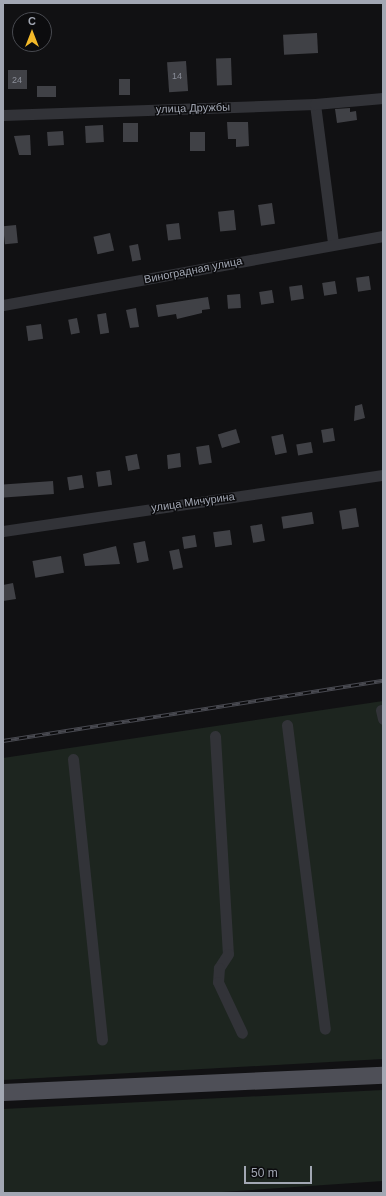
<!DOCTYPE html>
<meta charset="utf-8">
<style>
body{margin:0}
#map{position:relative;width:386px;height:1196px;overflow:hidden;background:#111113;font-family:Arial,sans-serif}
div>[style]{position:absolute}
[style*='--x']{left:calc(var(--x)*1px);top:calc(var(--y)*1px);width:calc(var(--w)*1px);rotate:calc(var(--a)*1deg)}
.green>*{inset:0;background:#1d251f}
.building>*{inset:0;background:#404146;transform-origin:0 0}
.minor>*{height:11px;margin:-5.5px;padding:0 5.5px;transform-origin:5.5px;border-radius:5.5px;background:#323338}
.primary>*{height:17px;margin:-8.5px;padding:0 8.5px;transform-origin:8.5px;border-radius:8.5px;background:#4e4f57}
.rail>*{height:4px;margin-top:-2px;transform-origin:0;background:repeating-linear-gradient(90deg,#0c0c0e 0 8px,#494a51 0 16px);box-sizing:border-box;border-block:1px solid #494a51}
span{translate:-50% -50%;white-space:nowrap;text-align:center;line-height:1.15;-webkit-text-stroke:3px #0c0c0e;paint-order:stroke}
.number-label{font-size:9px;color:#8a8e98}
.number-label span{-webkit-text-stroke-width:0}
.street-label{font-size:11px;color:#a2a7b3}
.frame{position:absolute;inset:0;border:4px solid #a2a7b3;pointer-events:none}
.north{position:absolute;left:12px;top:12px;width:40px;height:40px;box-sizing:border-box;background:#0c0c0e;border:1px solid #484a50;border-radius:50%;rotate:0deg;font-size:11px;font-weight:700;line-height:16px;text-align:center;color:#a2a7b3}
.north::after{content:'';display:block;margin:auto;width:14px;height:18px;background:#f3b929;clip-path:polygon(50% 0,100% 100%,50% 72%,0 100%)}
.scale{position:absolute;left:244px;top:1166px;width:68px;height:18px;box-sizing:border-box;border:2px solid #a2a7b3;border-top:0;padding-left:5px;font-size:12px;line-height:14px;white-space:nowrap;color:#a2a7b3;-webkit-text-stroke:3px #0c0c0e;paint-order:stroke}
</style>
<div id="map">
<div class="green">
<i style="clip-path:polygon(383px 701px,383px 1059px,3px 1080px,3px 758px)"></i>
<i style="clip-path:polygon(383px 1090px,383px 1181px,207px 1193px,3px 1193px,3px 1109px)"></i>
</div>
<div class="building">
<i style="left:317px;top:33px;width:20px;height:34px;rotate:87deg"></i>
<i style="left:231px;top:58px;width:27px;height:15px;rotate:88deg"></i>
<i style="left:186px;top:61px;width:30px;height:19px;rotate:86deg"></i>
<i style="left:8px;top:70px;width:19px;height:19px"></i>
<i style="left:119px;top:79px;width:11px;height:16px"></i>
<i style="left:37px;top:86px;width:19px;height:11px"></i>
<i style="clip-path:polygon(350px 108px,350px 112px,356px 111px,357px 120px,337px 123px,335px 109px)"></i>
<i style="clip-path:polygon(227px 122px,248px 122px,249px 146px,236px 147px,236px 139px,228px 139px)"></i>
<i style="left:123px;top:123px;width:15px;height:19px"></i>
<i style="left:103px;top:125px;width:17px;height:18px;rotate:87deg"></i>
<i style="left:63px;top:131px;width:14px;height:16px;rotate:86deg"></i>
<i style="left:190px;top:132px;width:15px;height:19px"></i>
<i style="clip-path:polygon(30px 135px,31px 155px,19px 155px,14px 136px)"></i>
<i style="left:272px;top:203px;width:21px;height:14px;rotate:82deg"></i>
<i style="left:234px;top:210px;width:20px;height:16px;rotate:84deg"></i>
<i style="left:179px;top:223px;width:16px;height:13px;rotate:83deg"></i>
<i style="left:16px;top:225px;width:18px;height:13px;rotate:84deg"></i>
<i style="left:110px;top:233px;width:18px;height:17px;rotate:77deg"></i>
<i style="left:138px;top:244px;width:16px;height:9px;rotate:79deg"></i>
<i style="left:369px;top:276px;width:14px;height:13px;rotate:82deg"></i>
<i style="left:335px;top:281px;width:13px;height:13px;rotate:81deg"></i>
<i style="left:302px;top:285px;width:14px;height:13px;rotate:82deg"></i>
<i style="left:272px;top:290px;width:13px;height:13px;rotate:81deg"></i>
<i style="left:240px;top:294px;width:14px;height:13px;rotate:86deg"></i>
<i style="clip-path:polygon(208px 297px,210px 309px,202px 310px,202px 313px,177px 319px,176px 314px,158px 317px,156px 305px)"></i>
<i style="clip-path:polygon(136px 308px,139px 327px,130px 328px,126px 310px)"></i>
<i style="left:106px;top:313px;width:20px;height:9px;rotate:81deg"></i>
<i style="left:77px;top:318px;width:15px;height:9px;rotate:79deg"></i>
<i style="left:41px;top:324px;width:15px;height:15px;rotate:82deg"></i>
<i style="clip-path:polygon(362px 404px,365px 418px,354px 421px,355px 406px)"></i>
<i style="left:333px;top:428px;width:13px;height:12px;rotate:81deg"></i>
<i style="left:236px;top:429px;width:14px;height:19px;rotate:73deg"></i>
<i style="left:283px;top:434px;width:19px;height:12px;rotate:78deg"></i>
<i style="left:311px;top:442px;width:11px;height:15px;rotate:80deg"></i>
<i style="left:209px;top:445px;width:18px;height:13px;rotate:81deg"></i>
<i style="clip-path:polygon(180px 453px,181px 467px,168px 469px,167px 455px)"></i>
<i style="left:137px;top:454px;width:15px;height:12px;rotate:79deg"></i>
<i style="left:110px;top:470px;width:15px;height:14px;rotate:82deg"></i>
<i style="left:82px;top:475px;width:13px;height:15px;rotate:81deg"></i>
<i style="left:53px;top:481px;width:13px;height:50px;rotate:86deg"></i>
<i style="left:356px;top:508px;width:19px;height:17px;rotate:81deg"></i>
<i style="left:312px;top:512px;width:12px;height:31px;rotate:81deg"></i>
<i style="left:262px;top:524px;width:17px;height:12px;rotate:80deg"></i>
<i style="left:230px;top:530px;width:15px;height:17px;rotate:82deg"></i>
<i style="left:195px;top:535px;width:12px;height:13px;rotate:81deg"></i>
<i style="left:145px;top:541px;width:20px;height:12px;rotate:79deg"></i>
<i style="clip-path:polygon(116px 546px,120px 564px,85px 566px,83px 554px)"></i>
<i style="left:179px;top:549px;width:19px;height:10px;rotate:78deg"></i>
<i style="left:61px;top:556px;width:17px;height:29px;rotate:80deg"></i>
<i style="clip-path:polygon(13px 583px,16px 599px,3px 601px,3px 585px)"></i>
</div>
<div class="minor">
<i style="--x:315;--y:104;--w:140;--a:82.6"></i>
<i style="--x:3;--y:115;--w:312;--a:-2"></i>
<i style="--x:315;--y:104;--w:68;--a:-5"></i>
<i style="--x:3;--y:305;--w:386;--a:-10.3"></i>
<i style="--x:3;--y:531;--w:384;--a:-8.4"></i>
<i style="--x:381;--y:710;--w:9;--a:77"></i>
<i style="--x:287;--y:725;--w:306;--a:82.9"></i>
<i style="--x:215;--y:736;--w:218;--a:86.6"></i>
<i style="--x:228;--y:954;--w:17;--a:123"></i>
<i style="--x:219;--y:968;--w:14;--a:94"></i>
<i style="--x:218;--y:982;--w:56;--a:64.8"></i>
<i style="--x:73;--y:759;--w:282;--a:84.1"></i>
</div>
<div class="primary">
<i style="--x:3;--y:1092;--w:380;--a:-2.6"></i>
</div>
<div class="rail">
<i style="--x:3;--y:741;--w:385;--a:-9"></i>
</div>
<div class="number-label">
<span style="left:177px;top:76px">14</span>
<span style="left:17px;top:80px">24</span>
</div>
<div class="street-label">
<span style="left:193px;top:108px;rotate:-2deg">улица Дружбы</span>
<span style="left:193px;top:270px;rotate:-11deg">Виноградная улица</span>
<span style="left:193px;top:502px;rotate:-8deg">улица Мичурина</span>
</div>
<div class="frame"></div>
<div class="north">С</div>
<div class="scale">50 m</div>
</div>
